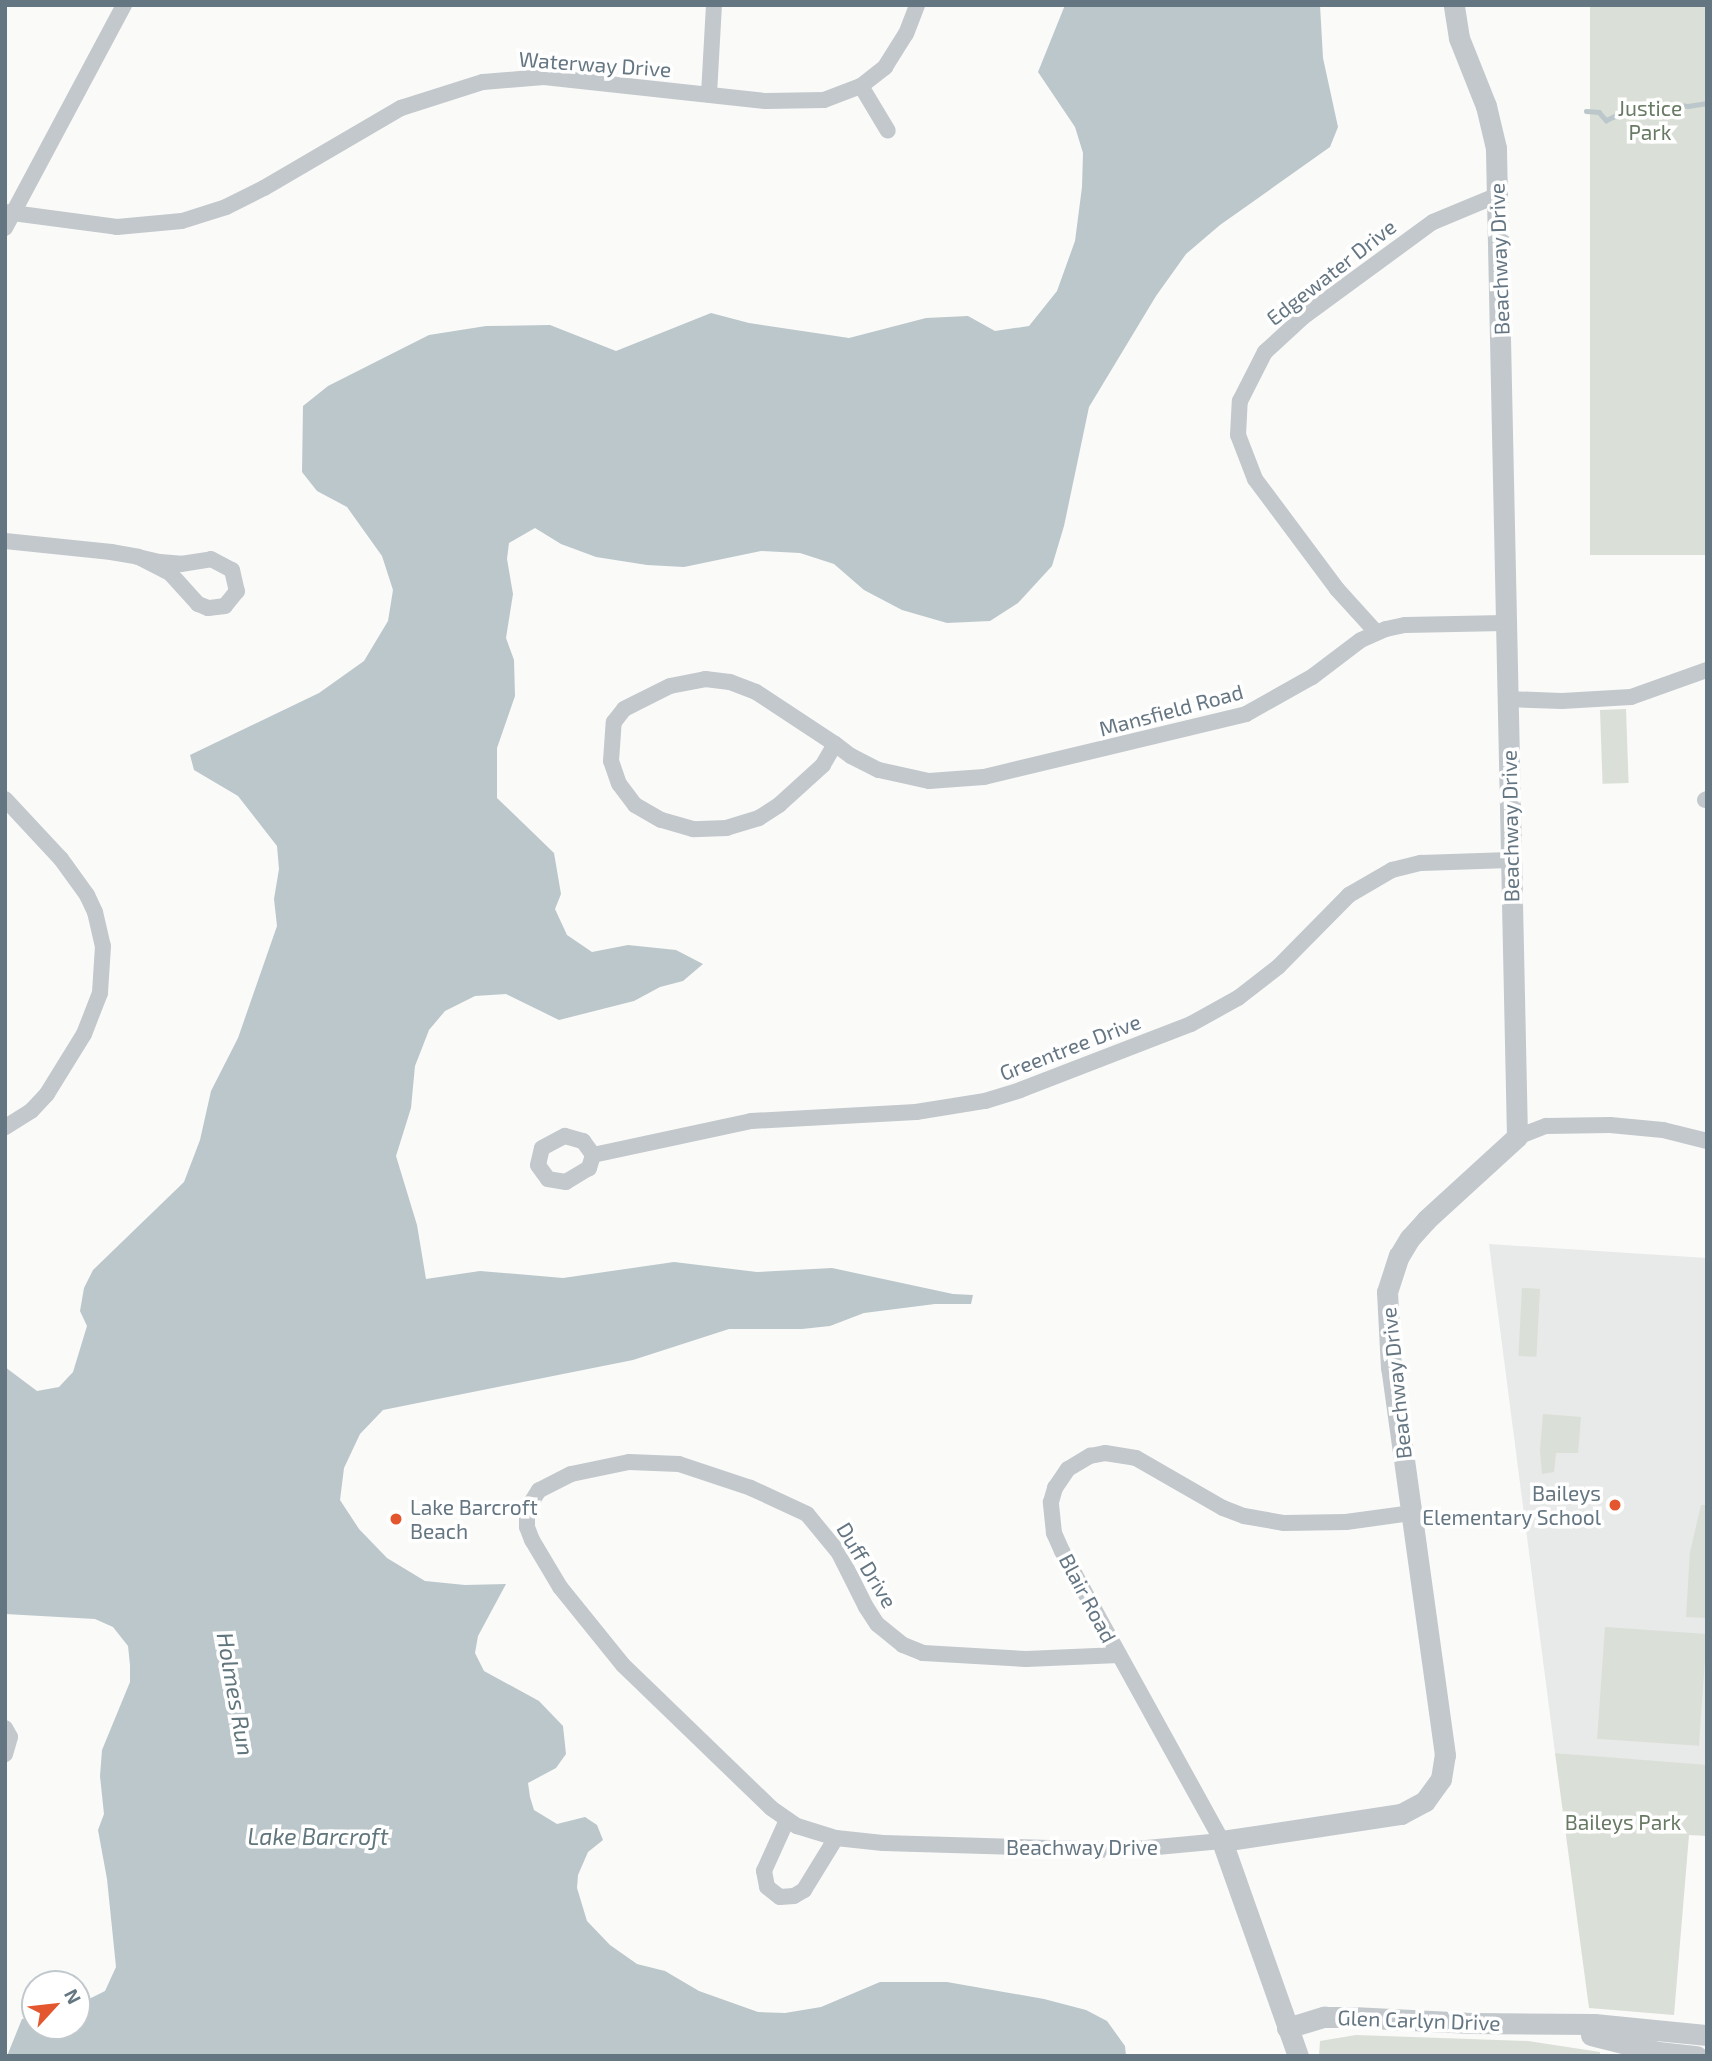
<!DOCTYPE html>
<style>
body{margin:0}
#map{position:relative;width:1712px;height:2061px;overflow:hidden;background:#fafaf8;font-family:"Exo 2",sans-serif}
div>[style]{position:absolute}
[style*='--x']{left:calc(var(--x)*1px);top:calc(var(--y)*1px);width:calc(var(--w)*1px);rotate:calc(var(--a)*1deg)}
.built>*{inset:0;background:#e8e9e9}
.green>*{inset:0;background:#dadfd7;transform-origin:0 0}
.water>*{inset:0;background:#bbc7cb}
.stream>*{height:4.5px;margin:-2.25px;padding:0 2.25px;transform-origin:2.25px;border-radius:2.25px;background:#bbc7cb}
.minor>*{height:16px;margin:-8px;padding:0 8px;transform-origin:8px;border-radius:8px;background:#c3c8cc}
.tertiary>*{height:21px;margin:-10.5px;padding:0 10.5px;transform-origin:10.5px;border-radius:10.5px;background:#c3c8cc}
.dots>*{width:19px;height:19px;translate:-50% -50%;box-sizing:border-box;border:4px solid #fff;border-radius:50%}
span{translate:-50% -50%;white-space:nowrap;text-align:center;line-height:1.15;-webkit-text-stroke:7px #fff;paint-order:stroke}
.street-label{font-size:21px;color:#657683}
.park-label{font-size:21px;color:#687a64}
.poi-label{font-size:21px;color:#657683}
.right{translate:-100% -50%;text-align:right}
.left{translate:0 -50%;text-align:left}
.water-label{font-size:23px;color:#60757c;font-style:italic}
.frame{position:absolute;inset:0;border:7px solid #657683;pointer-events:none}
.north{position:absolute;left:21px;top:1970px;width:70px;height:70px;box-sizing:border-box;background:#fff;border:2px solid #c1c8cd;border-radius:50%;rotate:63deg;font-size:19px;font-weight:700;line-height:28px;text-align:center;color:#657683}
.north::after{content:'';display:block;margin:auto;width:24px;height:32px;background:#e4572e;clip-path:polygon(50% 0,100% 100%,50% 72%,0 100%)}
</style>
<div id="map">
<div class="built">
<i style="clip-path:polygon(1489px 1244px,1707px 1258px,1707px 1766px,1555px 1753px)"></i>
</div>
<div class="green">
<i style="left:1590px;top:5px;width:117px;height:550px"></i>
<i style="left:1626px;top:709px;width:74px;height:26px;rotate:88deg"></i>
<i style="left:1522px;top:1288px;width:18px;height:68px;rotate:3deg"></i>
<i style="clip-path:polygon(1543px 1414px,1581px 1417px,1578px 1453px,1556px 1453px,1554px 1472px,1542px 1474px,1540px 1450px)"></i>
<i style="clip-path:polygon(1701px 1505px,1707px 1505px,1707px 1618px,1686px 1617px,1690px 1552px)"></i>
<i style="left:1605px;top:1627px;width:102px;height:112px;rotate:4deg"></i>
<i style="clip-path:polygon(1555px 1753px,1707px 1765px,1707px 1836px,1689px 1835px,1674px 2015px,1589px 2008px)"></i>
<i style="clip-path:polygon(1356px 2035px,1528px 2041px,1600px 2052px,1600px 2056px,1319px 2056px,1320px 2041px)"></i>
</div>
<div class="water">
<i style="clip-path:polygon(1065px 5px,1320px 5px,1323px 58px,1338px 127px,1330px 147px,1220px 225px,1186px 254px,1156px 296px,1089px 407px,1064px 526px,1052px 566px,1018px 603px,990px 621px,947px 623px,902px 610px,864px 590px,834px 564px,800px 553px,761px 551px,684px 567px,647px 565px,596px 557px,561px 544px,535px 528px,509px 543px,507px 559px,513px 594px,506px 638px,514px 660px,515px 696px,497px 748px,497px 798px,554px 853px,561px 894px,555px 909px,567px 935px,592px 952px,628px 945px,676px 950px,703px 964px,683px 981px,660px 987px,634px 1001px,559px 1020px,506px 994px,475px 996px,445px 1011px,429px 1030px,415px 1066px,411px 1108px,396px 1156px,417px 1225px,426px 1279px,480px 1271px,563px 1278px,674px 1262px,757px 1272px,832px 1268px,953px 1294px,973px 1295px,971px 1304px,935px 1304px,864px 1313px,830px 1326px,802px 1329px,729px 1329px,633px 1360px,383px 1410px,360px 1434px,344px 1468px,340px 1500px,359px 1529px,387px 1558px,425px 1581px,465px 1585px,506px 1584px,478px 1636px,475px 1653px,484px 1671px,539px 1701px,563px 1726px,566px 1754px,556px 1768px,528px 1783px,530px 1797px,534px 1810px,557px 1824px,585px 1817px,597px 1825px,603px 1840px,588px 1852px,578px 1875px,577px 1888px,587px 1921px,610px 1945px,637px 1964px,665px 1971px,699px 1991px,758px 2012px,785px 2013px,821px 2007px,880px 1982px,947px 1982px,1044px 1999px,1086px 2010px,1107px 2021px,1125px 2046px,1126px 2056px,7px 2056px,22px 2019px,35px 2017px,35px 2026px,77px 2026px,77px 1989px,81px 2003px,105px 1991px,116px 1967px,107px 1879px,98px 1830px,104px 1814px,100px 1776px,102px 1750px,130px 1682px,130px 1665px,128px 1646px,113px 1627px,95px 1619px,5px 1614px,5px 1367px,37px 1391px,59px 1387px,73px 1372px,87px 1326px,80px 1311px,84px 1288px,93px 1270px,184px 1182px,200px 1140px,211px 1091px,238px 1038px,277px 926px,274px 899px,279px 869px,277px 846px,238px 796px,194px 770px,190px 755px,319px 693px,364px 661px,388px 621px,393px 590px,382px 556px,347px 507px,317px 491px,302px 472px,303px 406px,328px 386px,429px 335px,486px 326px,550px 325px,616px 351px,711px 313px,749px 323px,849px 338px,926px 318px,968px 316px,995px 331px,1029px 326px,1057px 291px,1075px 241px,1082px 187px,1083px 153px,1075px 127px,1038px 72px)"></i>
</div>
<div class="stream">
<i style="--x:1586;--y:111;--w:13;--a:4"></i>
<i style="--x:1599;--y:112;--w:11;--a:49"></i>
<i style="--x:1606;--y:120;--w:20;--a:-24"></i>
<i style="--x:1624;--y:112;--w:9;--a:21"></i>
<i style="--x:1632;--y:115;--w:24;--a:-9"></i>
<i style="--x:1656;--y:111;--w:15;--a:-28"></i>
<i style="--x:1669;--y:104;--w:19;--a:6"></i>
<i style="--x:1688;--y:106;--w:19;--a:-9"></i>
</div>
<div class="minor">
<i style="--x:861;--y:86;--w:52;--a:59"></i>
<i style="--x:709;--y:94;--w:89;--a:-86.8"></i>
<i style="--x:5;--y:212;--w:113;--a:7.6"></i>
<i style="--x:117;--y:227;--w:65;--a:-5.3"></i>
<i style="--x:182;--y:221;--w:46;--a:-17.7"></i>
<i style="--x:226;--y:207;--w:42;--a:-26.6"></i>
<i style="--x:264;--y:188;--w:159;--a:-30.3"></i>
<i style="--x:401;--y:108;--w:86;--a:-17.6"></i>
<i style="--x:483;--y:82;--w:61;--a:-4.7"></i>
<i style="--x:544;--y:77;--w:223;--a:6.2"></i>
<i style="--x:766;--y:101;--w:58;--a:-1"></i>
<i style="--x:824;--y:100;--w:40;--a:-21"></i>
<i style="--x:861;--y:86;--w:31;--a:-38"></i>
<i style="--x:885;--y:67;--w:39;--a:-58"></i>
<i style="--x:906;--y:34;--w:31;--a:-69"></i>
<i style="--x:5;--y:228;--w:253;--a:-61.9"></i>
<i style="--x:5;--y:541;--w:107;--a:5.9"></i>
<i style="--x:111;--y:552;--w:27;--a:10"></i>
<i style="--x:138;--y:557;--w:23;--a:13"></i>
<i style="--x:160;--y:562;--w:21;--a:5"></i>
<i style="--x:181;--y:564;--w:30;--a:-9"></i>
<i style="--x:211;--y:559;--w:24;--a:28"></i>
<i style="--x:232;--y:570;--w:22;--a:77"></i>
<i style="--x:237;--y:591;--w:19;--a:129"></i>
<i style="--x:225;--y:606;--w:17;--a:173"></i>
<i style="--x:208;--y:608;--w:11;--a:-158"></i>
<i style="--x:198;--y:604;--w:42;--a:-132.1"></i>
<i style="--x:170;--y:573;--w:36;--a:-153"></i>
<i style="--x:1376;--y:632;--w:58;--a:-132.2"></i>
<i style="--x:1337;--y:589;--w:137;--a:-126.7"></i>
<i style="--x:1255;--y:479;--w:47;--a:-111.1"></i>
<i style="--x:1238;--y:435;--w:34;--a:-87"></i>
<i style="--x:1240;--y:401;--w:55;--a:-63"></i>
<i style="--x:1265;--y:352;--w:52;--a:-42.6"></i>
<i style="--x:1303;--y:317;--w:161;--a:-36.2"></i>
<i style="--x:1433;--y:222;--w:70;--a:-22.6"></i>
<i style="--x:1506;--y:699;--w:56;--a:2"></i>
<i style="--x:1562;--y:701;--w:69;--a:-3.3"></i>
<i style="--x:1631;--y:697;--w:81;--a:-19.6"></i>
<i style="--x:835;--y:744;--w:24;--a:120"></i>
<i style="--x:823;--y:765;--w:59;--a:137.7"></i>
<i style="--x:779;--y:805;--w:24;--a:147"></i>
<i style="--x:759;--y:818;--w:34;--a:163"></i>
<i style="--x:727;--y:828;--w:34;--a:178"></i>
<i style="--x:693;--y:829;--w:33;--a:-164"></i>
<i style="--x:661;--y:820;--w:30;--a:-150"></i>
<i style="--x:635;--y:805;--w:26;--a:-127"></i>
<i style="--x:619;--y:784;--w:24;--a:-109"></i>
<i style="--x:611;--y:761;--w:39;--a:-86"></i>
<i style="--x:614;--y:722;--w:16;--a:-52"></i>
<i style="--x:624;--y:709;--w:51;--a:-26.6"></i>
<i style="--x:670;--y:686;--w:36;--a:-11"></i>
<i style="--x:705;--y:679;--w:25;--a:7"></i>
<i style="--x:730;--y:682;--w:28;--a:21"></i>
<i style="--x:756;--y:692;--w:95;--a:33.4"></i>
<i style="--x:835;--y:744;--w:20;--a:37"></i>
<i style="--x:851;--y:756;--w:31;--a:27"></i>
<i style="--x:879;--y:770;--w:51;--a:12.4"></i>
<i style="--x:929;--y:781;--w:55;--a:-4.2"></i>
<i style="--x:984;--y:777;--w:269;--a:-13.5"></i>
<i style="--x:1246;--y:714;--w:76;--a:-29.3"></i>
<i style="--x:1312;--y:677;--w:61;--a:-37.1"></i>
<i style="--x:1361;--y:640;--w:27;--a:-24"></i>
<i style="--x:1386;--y:629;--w:19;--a:-12"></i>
<i style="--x:1405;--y:625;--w:100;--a:-1.1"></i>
<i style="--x:5;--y:799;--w:82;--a:47"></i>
<i style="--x:61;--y:859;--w:44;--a:54.2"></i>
<i style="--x:87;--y:895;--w:19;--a:65"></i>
<i style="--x:95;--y:912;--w:35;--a:77"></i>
<i style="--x:103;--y:946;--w:47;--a:93.7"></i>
<i style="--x:100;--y:993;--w:44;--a:111.3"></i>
<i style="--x:84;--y:1034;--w:70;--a:121.7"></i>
<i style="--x:47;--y:1094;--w:23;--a:133"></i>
<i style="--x:31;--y:1111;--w:31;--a:148"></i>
<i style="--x:1705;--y:800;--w:2;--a:-27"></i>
<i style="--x:1517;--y:1137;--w:31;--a:-21"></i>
<i style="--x:1546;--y:1126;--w:64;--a:-0.9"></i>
<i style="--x:1610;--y:1125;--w:53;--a:5.4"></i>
<i style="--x:1663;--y:1130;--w:45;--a:14"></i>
<i style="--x:593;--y:1155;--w:14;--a:107"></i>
<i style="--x:589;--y:1168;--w:27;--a:149"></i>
<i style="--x:566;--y:1182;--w:18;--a:-171"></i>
<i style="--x:548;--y:1179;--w:17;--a:-126"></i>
<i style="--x:538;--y:1165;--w:17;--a:-77"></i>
<i style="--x:542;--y:1148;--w:26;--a:-28"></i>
<i style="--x:565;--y:1136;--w:19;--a:16"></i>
<i style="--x:583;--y:1141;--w:17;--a:54"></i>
<i style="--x:593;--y:1155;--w:162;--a:-12.1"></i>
<i style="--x:751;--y:1121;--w:165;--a:-3.1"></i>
<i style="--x:916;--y:1112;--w:70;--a:-9.1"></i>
<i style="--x:985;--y:1101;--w:37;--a:-17"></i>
<i style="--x:1020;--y:1090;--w:183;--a:-21.1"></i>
<i style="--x:1191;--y:1024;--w:54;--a:-29"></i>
<i style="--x:1238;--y:998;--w:51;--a:-37.8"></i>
<i style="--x:1278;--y:967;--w:101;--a:-45.4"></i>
<i style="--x:1349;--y:895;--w:50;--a:-30.2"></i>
<i style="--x:1392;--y:870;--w:30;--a:-14"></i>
<i style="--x:1421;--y:863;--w:89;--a:-1.9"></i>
<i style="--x:1119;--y:1655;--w:93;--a:177.5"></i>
<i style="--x:1026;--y:1659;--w:103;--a:-176.7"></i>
<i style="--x:923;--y:1653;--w:22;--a:-158"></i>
<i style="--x:903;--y:1645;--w:33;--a:-141"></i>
<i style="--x:877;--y:1624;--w:20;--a:-123"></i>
<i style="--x:866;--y:1607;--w:60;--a:-116.6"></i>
<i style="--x:839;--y:1553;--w:50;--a:-129.4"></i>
<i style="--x:807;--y:1514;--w:62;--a:-155.1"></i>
<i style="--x:751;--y:1488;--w:76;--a:-161.6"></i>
<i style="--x:679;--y:1464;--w:50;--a:-177.7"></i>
<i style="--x:629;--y:1462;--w:59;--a:168.3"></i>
<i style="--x:571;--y:1474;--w:36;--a:153"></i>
<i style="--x:539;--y:1490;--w:22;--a:122"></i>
<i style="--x:527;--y:1509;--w:18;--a:90"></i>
<i style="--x:527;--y:1527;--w:14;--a:69"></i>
<i style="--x:532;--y:1540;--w:55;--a:59.2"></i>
<i style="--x:560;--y:1587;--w:100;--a:51.1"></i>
<i style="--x:623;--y:1665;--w:206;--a:44"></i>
<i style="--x:771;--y:1808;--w:32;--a:35"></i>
<i style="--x:797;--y:1826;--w:41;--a:17.1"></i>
<i style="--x:836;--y:1838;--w:47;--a:6.1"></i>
<i style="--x:883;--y:1843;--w:242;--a:1.7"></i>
<i style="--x:1125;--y:1850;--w:97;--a:-5.3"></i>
<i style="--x:1222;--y:1841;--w:331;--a:-118.9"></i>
<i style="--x:1062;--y:1551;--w:20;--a:-114"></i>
<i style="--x:1054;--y:1533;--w:31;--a:-96"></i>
<i style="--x:1051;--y:1502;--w:15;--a:-74"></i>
<i style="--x:1055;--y:1488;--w:23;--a:-56"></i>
<i style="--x:1068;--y:1469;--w:26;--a:-31"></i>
<i style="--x:1090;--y:1456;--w:15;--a:-11"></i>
<i style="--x:1105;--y:1453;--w:31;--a:9"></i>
<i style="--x:1136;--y:1458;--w:100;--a:29.9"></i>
<i style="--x:1223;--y:1508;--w:22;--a:21"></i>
<i style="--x:1244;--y:1516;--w:41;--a:9.9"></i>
<i style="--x:1284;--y:1523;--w:62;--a:-0.9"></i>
<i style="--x:1346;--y:1522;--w:67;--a:-7.8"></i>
<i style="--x:5;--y:1728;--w:10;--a:61"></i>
<i style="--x:10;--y:1737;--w:18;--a:106"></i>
<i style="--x:787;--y:1820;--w:56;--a:114.3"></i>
<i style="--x:764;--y:1871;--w:16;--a:79"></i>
<i style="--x:767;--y:1887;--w:16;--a:38"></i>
<i style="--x:780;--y:1897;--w:14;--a:-4"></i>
<i style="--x:794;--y:1896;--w:12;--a:-31"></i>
<i style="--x:804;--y:1890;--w:61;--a:-58.4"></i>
</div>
<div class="tertiary">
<i style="--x:1287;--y:2028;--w:39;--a:-17"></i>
<i style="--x:1324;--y:2017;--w:28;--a:0"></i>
<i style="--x:1352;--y:2017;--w:119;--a:2.9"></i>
<i style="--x:1471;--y:2023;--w:123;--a:0.5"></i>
<i style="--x:1594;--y:2024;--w:114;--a:5.6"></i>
<i style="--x:1591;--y:2035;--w:69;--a:14.2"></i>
<i style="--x:1658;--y:2052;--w:39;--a:6"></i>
<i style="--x:1298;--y:2056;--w:228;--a:-109.5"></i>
<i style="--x:1222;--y:1841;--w:181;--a:-8.6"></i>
<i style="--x:1401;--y:1814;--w:27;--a:-28"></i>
<i style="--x:1425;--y:1801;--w:27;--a:-54"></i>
<i style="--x:1441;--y:1779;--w:24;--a:-81"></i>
<i style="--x:1445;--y:1755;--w:391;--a:-97.9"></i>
<i style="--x:1391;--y:1368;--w:76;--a:-93"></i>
<i style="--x:1387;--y:1292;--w:38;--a:-72"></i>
<i style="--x:1399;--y:1256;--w:21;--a:-59"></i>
<i style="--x:1410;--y:1238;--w:24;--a:-48"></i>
<i style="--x:1426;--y:1220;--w:123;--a:-42.4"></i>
<i style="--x:1517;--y:1137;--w:989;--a:-91.22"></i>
<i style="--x:1496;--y:148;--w:43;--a:-103.4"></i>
<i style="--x:1486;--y:106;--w:73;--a:-111.7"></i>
<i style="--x:1459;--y:38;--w:33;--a:-99"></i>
</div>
<div class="dots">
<i style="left:1615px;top:1505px;background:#e4572e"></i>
<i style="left:396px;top:1519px;background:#e4572e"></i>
</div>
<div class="street-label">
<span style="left:595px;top:64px;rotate:4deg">Waterway Drive</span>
<span style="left:1499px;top:259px;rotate:-92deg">Beachway Drive</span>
<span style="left:1331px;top:272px;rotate:-38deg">Edgewater Drive</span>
<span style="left:1171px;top:710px;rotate:-15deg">Mansfield Road</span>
<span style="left:1510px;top:826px;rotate:-91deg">Beachway Drive</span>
<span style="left:1070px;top:1047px;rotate:-21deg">Greentree Drive</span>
<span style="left:1396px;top:1383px;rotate:-96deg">Beachway Drive</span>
<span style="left:867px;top:1565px;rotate:59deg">Duff Drive</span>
<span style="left:1088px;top:1598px;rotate:62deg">Blair Road</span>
<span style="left:1082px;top:1847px">Beachway Drive</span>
<span style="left:1419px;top:2020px;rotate:2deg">Glen Carlyn Drive</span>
</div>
<div class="park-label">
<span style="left:1650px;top:120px">Justice<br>Park</span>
<span style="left:1623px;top:1822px">Baileys Park</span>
</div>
<div class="poi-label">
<span class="right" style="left:1601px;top:1505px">Baileys<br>Elementary School</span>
<span class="left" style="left:410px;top:1519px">Lake Barcroft<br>Beach</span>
</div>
<div class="water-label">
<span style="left:236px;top:1694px;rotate:80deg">Holmes Run</span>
<span style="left:318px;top:1836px">Lake Barcroft</span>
</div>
<div class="frame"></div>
<div class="north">N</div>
</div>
